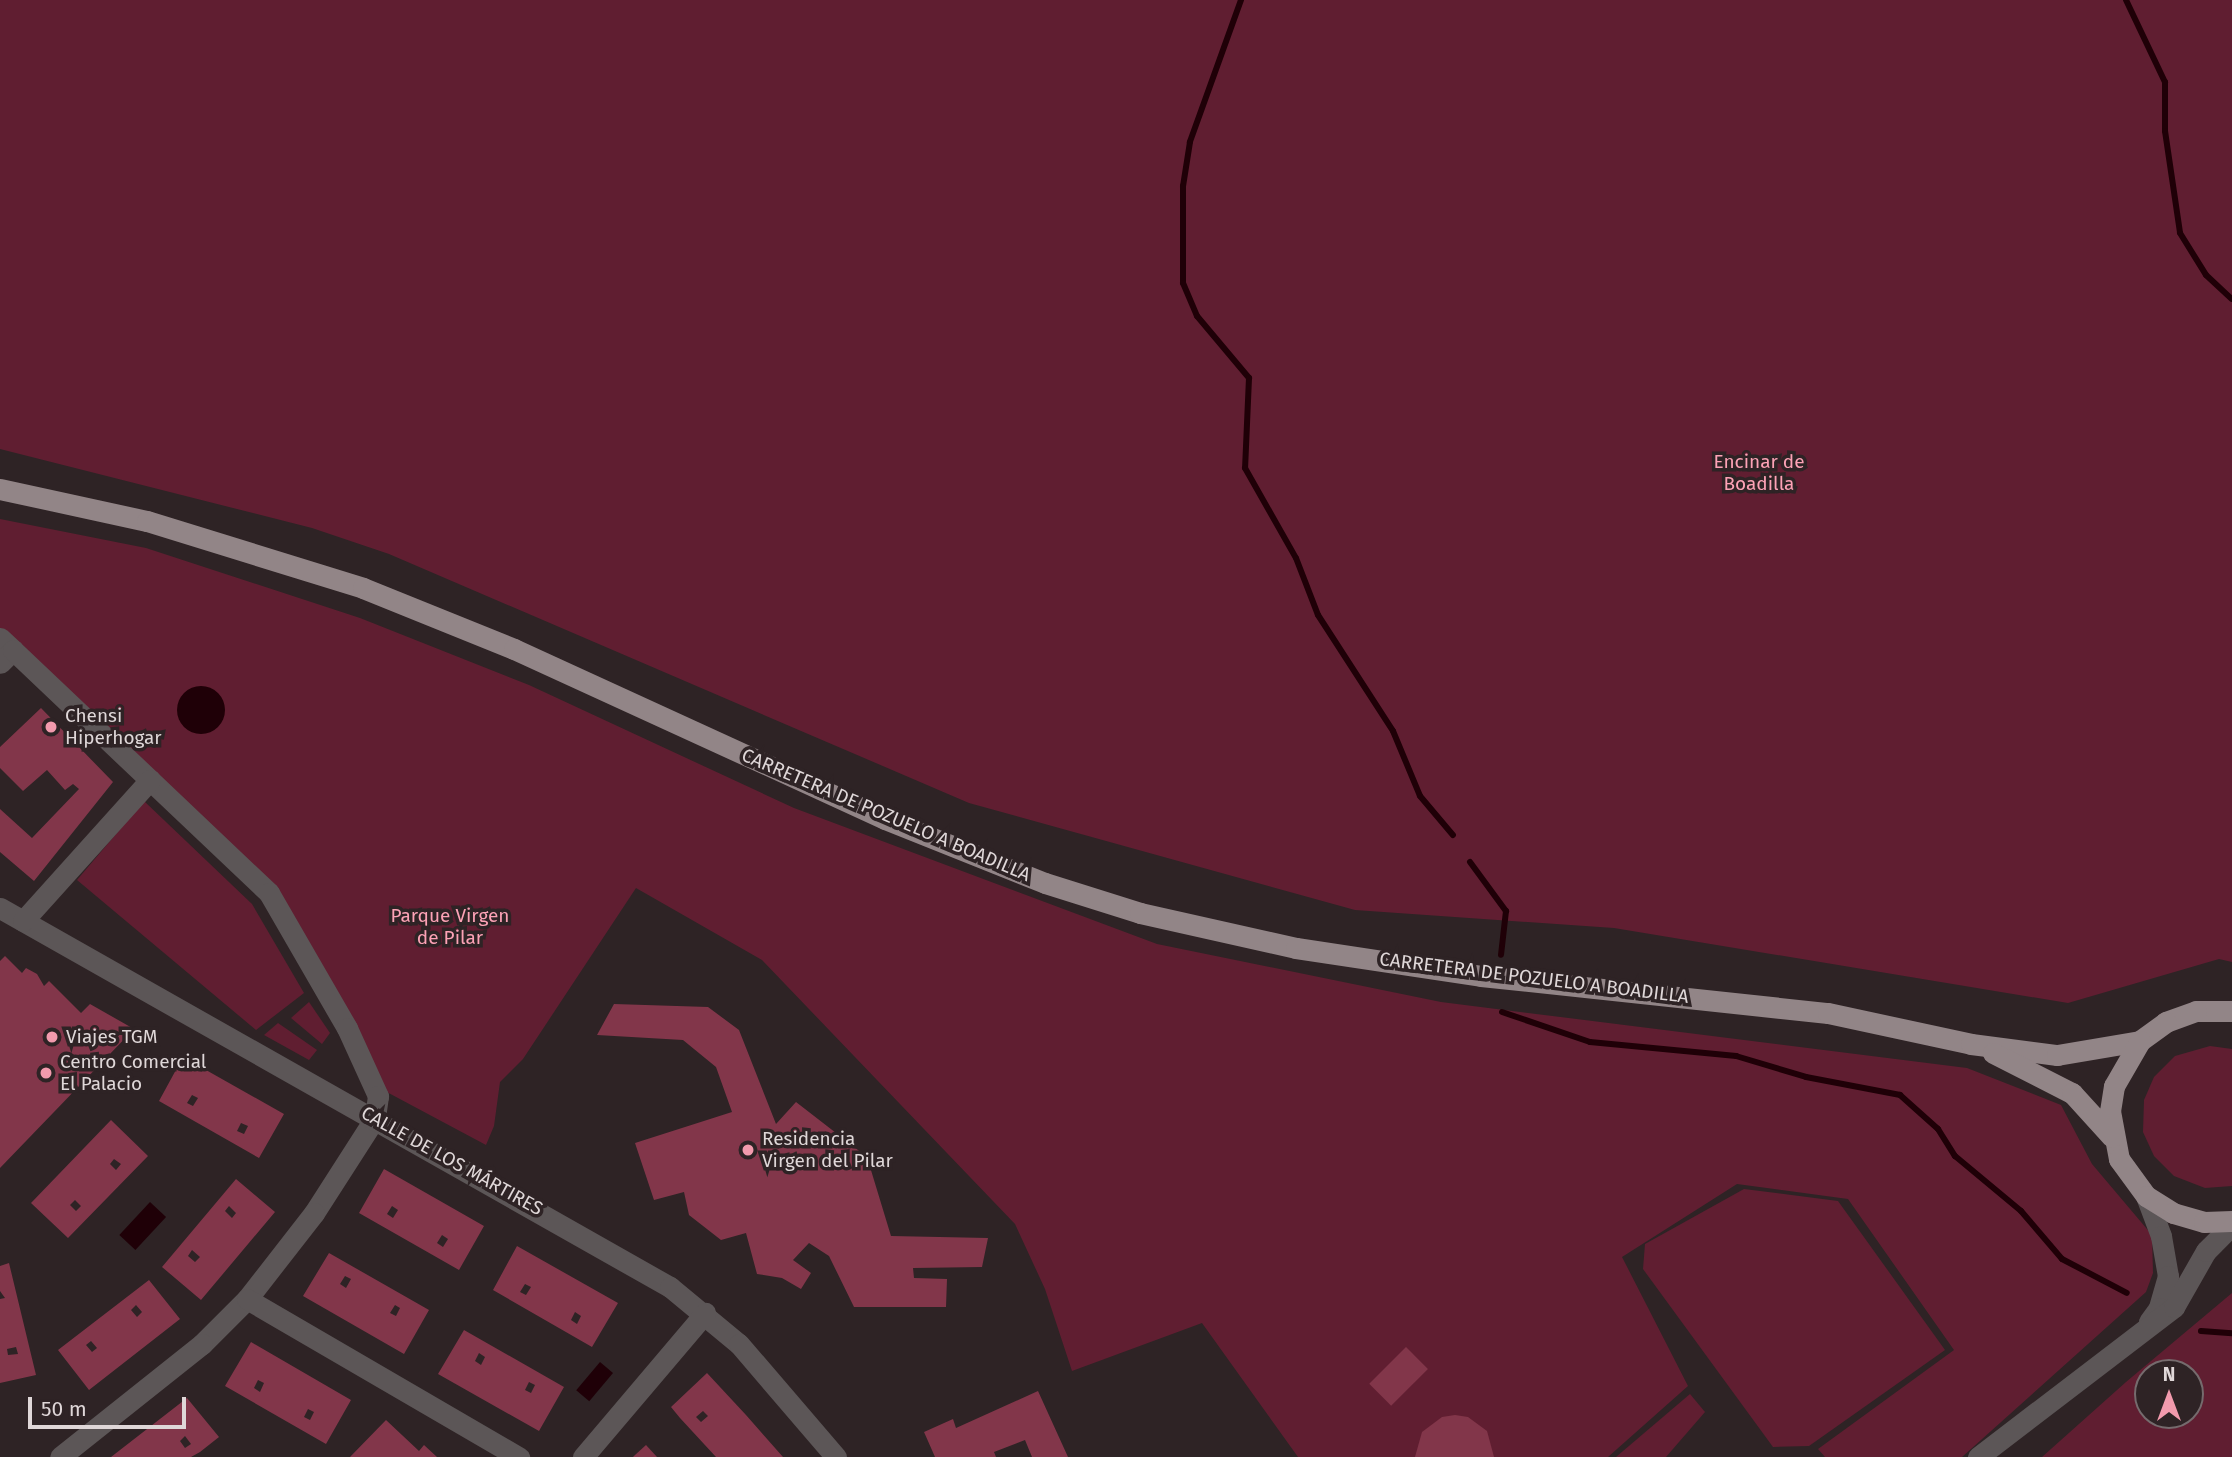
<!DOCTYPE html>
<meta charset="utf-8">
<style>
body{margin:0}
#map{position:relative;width:2232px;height:1457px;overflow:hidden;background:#2e2325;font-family:"Fira Sans",sans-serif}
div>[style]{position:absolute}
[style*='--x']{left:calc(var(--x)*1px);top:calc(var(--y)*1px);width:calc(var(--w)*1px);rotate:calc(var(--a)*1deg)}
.green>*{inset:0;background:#601e31}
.water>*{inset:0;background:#1f0007;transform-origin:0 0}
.round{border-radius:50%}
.stream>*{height:6px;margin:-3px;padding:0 3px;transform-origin:3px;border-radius:3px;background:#1f0007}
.building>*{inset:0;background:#82364a;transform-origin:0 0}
.street>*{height:21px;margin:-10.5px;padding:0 10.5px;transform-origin:10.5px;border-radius:10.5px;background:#5c5657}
.primary>*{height:21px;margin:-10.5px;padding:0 10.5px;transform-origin:10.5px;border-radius:10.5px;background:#928587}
.dots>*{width:19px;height:19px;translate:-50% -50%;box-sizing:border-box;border:4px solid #2e2325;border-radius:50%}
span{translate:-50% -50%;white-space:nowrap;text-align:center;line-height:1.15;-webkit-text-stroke:7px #2e2325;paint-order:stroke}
.park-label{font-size:19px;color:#fda2b6}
.poi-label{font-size:19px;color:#dfd7d8}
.left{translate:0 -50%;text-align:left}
.street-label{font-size:19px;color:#dfd7d8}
.north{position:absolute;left:2134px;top:1359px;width:70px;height:70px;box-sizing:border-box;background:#2e2325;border:2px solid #756b6d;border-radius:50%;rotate:0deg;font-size:19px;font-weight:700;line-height:28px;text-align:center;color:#dfd7d8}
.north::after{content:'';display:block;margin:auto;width:24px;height:32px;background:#f29aad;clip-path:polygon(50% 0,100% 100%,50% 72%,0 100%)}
.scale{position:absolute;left:28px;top:1397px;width:158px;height:32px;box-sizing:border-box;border:4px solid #dfd7d8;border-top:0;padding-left:9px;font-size:21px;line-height:24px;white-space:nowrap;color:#dfd7d8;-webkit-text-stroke:5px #2e2325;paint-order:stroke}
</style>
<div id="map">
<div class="green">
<i style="clip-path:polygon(0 0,2232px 0,2232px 962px,2219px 959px,2068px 1003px,1614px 928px,1355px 910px,969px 803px,389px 554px,312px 528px,0 449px)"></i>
<i style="clip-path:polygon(0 519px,146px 548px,360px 618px,529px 685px,794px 808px,1157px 944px,1441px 1002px,1967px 1068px,2061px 1105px,2092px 1164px,2152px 1235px,2153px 1273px,2146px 1292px,1962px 1457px,1825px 1457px,1818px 1449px,1954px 1350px,1848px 1199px,1737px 1184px,1622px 1257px,1688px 1386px,1608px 1457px,1298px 1457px,1202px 1323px,1072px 1371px,1045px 1289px,1015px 1224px,762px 960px,636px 888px,523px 1059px,500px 1082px,494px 1126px,486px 1145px,383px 1090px,275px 891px,0 628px)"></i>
<i style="clip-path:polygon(144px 801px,252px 904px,304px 993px,256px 1030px,77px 880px)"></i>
<i style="clip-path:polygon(309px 1002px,330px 1033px,322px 1044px,291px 1018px)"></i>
<i style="clip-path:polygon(278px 1023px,317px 1050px,309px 1060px,264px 1035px)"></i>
<i style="clip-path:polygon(2210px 1046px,2232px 1049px,2232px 1186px,2205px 1188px,2174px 1176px,2154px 1156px,2143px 1132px,2144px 1100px,2154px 1077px,2175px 1056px)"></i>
<i style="clip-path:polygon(1744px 1189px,1838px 1201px,1945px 1350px,1809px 1446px,1773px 1447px,1643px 1269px,1645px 1244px)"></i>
<i style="clip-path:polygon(evenodd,2232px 1293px,2232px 1457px,2042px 1457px,2126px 1382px,2232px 1293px,2148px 1373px,2190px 1373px,2190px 1415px,2148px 1415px,2148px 1373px)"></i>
<i style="clip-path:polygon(1690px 1394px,1705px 1412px,1666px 1457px,1616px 1457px)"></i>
</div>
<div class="water">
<i class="round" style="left:177px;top:686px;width:48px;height:48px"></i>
<i style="left:150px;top:1202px;width:22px;height:45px;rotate:43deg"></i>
<i style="left:600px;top:1362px;width:17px;height:37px;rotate:40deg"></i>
</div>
<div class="stream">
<i style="--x:1241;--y:0;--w:151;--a:109.8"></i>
<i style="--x:1190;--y:142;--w:45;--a:99"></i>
<i style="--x:1183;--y:186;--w:97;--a:90"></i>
<i style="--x:1183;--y:283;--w:36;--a:67"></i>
<i style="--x:1197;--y:316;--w:81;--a:50"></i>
<i style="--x:1249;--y:378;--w:90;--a:92.5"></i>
<i style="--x:1245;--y:468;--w:103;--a:60.5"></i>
<i style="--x:1296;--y:558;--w:61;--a:68.9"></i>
<i style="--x:1318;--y:615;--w:138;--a:57.1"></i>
<i style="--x:1393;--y:731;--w:70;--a:67.4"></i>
<i style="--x:1420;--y:796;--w:51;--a:49.8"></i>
<i style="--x:2126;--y:0;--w:91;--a:64.6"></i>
<i style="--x:2165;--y:82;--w:49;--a:90"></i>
<i style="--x:2165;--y:131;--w:103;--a:81.6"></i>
<i style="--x:2180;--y:233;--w:49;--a:58.2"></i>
<i style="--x:2206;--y:275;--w:35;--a:43"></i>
<i style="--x:1470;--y:862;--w:61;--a:53.7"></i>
<i style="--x:1506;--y:911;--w:44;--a:96.5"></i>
<i style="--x:1502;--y:1012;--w:93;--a:18.8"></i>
<i style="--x:1590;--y:1042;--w:147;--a:5.5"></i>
<i style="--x:1736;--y:1056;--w:73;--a:16.7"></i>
<i style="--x:1806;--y:1077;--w:96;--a:10.8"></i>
<i style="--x:1900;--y:1095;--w:51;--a:41.8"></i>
<i style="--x:1938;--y:1129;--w:32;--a:58"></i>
<i style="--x:1955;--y:1156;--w:86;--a:39.8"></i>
<i style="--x:2021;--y:1211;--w:63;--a:49.5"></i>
<i style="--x:2062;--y:1259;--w:73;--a:27.6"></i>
<i style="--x:2201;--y:1331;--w:31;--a:4"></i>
</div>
<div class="building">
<i style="clip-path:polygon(41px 708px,113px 782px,34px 881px,0 852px,0 809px,32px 838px,79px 789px,73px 784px,65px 790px,47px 770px,23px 791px,0 768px,0 747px)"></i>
<i style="clip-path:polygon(5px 956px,22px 973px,26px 968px,37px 974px,44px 986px,49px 981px,81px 1013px,90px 1004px,134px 1029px,0 1168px,0 961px)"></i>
<i style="clip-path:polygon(614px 1004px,708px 1007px,739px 1030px,776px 1124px,796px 1102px,867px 1157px,891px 1236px,988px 1238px,982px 1267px,913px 1268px,914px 1278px,947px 1279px,946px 1307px,854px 1307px,829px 1256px,809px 1243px,793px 1260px,811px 1273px,801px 1289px,782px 1278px,757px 1274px,746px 1233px,721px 1240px,689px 1215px,684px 1192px,654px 1200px,635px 1143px,732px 1112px,716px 1067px,683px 1040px,597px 1035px)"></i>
<i style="clip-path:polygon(evenodd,183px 1057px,284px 1114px,259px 1158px,159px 1101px,183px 1057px,192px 1095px,198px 1098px,193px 1106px,187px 1103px,192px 1095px,183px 1057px,241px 1123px,248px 1126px,244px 1134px,237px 1131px,241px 1123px)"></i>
<i style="clip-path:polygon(evenodd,111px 1120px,148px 1156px,68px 1238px,31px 1203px,111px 1120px,114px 1159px,121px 1164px,116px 1170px,110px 1164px,114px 1159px,111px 1120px,75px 1200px,81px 1206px,76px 1211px,70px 1205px,75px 1200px)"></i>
<i style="clip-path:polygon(evenodd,384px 1169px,484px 1226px,459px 1270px,359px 1213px,384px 1169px,392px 1206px,398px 1210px,393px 1218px,387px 1214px,392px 1206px,384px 1169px,442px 1235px,448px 1239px,443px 1247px,437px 1243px,442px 1235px)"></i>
<i style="clip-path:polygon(evenodd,236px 1179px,275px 1212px,201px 1300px,162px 1267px,236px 1179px,229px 1206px,236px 1213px,232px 1218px,225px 1211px,229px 1206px,236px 1179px,192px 1250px,200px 1257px,195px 1262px,188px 1256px,192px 1250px)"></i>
<i style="clip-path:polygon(evenodd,517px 1246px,618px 1303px,592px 1347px,493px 1290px,517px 1246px,525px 1284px,531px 1287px,526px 1295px,520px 1292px,525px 1284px,517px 1246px,575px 1312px,581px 1316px,577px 1324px,571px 1320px,575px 1312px)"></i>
<i style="clip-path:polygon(evenodd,329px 1253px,429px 1310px,404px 1354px,303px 1296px,329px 1253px,345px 1276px,351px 1279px,346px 1288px,340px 1284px,345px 1276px,329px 1253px,395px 1305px,400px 1308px,396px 1316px,390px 1313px,395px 1305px)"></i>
<i style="clip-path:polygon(evenodd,9px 1263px,36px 1375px,0 1383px,0 1299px,5px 1298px,0 1291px,0 1266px,9px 1263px,16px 1347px,18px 1354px,8px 1355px,7px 1349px,16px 1347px)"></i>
<i style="clip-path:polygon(evenodd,149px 1280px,180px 1319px,89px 1390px,58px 1350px,149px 1280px,136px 1305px,142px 1312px,137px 1317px,131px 1310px,136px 1305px,149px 1280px,91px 1341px,97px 1348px,92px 1352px,86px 1345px,91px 1341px)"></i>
<i style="clip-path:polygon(evenodd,464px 1330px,564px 1387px,539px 1431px,438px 1374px,464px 1330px,479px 1353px,485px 1357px,481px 1365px,475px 1361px,479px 1353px,464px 1330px,529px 1382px,535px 1385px,531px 1393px,525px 1390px,529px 1382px)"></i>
<i style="clip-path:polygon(evenodd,251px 1342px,351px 1400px,326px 1444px,225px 1386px,251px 1342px,258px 1380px,264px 1383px,260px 1392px,254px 1388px,258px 1380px,251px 1342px,308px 1409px,314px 1412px,310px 1420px,304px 1417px,308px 1409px)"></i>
<i style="left:1406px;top:1347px;width:31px;height:52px;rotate:45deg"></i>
<i style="clip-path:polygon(evenodd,707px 1373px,746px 1415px,783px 1457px,716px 1457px,680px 1418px,671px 1407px,707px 1373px,703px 1411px,708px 1416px,701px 1422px,696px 1417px,703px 1411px)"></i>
<i style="clip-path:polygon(1038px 1391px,1068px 1457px,1032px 1457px,1025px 1440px,994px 1452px,996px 1457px,935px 1457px,924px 1432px,953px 1419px,956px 1428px)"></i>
<i style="clip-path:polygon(evenodd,187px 1398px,219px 1437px,200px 1452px,191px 1457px,111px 1457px,187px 1398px,185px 1436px,191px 1444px,185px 1448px,180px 1441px,185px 1436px)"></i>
<i style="clip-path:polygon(1455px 1415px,1468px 1417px,1487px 1431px,1494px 1457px,1415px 1457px,1422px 1432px,1442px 1417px)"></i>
<i style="clip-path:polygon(386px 1420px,419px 1451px,424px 1445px,437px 1457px,350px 1457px)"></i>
<i style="clip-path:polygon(646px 1445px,657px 1457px,633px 1457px,635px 1455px)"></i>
</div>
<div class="street">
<i style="--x:0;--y:638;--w:18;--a:43"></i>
<i style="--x:13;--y:650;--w:18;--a:135"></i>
<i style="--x:13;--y:650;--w:353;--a:43.5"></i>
<i style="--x:269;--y:893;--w:156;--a:60"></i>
<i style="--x:347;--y:1028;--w:75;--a:65.5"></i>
<i style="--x:378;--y:1096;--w:22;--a:98"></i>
<i style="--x:375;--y:1118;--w:113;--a:122.7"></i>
<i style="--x:314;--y:1213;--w:109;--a:127.9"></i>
<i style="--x:247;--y:1299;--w:64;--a:135"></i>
<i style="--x:202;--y:1344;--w:181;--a:141.5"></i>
<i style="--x:0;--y:908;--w:770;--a:29.5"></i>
<i style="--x:670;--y:1287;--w:89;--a:39.6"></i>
<i style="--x:739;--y:1344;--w:149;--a:49.4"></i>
<i style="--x:23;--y:921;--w:190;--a:-48"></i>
<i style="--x:2146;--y:1196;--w:43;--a:69.4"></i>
<i style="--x:2161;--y:1236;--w:41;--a:80.1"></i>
<i style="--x:2168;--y:1276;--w:33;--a:106"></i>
<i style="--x:2159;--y:1308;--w:17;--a:126"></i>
<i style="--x:247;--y:1299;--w:315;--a:30.2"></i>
<i style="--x:583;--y:1457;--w:189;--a:-49.7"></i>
<i style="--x:1978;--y:1457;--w:247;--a:-37.4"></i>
<i style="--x:2174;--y:1307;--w:64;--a:-60.3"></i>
<i style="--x:2206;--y:1251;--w:37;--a:-45"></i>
</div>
<div class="primary">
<i style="--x:0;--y:489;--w:150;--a:12.3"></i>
<i style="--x:147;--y:521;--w:226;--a:17.2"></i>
<i style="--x:363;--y:588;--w:163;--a:22"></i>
<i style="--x:514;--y:649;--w:408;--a:24.6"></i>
<i style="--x:885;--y:819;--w:172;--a:21.8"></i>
<i style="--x:1045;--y:883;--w:100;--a:17.5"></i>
<i style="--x:1140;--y:913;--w:160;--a:12.6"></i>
<i style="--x:1296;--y:948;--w:187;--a:8.6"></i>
<i style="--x:1481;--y:976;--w:349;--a:6.1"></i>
<i style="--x:1828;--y:1013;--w:146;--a:12.2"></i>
<i style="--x:1971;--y:1044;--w:87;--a:7.3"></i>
<i style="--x:2057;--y:1055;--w:84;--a:-9.6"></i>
<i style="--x:2232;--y:1011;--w:36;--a:180"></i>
<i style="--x:2196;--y:1011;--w:32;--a:160"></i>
<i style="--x:2166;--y:1022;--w:32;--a:144"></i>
<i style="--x:2140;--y:1041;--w:52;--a:120"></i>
<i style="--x:2114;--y:1086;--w:25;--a:99"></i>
<i style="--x:2110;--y:1111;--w:49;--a:79.4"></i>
<i style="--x:2119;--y:1159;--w:46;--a:53.9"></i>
<i style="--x:2146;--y:1196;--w:32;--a:32"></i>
<i style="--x:2173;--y:1213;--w:32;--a:16"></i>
<i style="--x:2204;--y:1222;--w:28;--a:-2"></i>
<i style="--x:1993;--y:1053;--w:89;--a:26.9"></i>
<i style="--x:2072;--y:1093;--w:59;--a:47.7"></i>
</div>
<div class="dots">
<i style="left:51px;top:727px;background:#f29aad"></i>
<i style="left:52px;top:1037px;background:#f29aad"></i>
<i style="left:46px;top:1073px;background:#f29aad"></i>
<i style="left:748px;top:1150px;background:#f29aad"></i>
</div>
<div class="park-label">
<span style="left:1759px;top:473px">Encinar de<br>Boadilla</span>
<span style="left:450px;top:927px">Parque Virgen<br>de Pilar</span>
</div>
<div class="poi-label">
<span class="left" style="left:65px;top:727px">Chensi<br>Hiperhogar</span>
<span class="left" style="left:66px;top:1037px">Viajes TGM</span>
<span class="left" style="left:60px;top:1073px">Centro Comercial<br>El Palacio</span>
<span class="left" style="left:762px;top:1150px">Residencia<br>Virgen del Pilar</span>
</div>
<div class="street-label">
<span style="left:886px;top:815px;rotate:23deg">CARRETERA DE POZUELO A BOADILLA</span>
<span style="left:1534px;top:978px;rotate:7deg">CARRETERA DE POZUELO A BOADILLA</span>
<span style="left:452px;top:1161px;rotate:29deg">CALLE DE LOS MÁRTIRES</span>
</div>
<div class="north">N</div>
<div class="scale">50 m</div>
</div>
